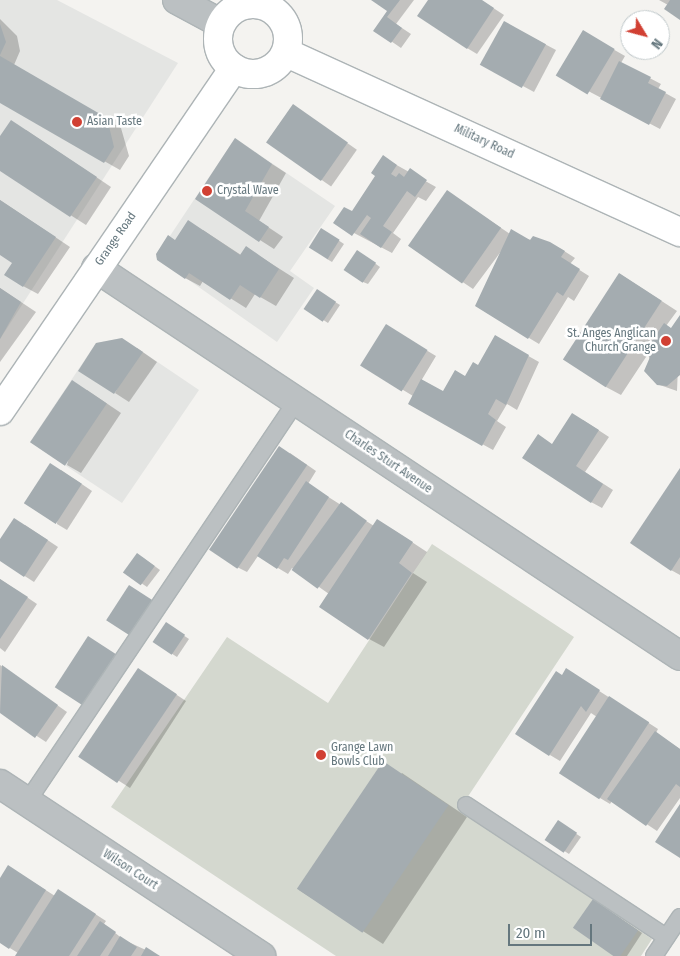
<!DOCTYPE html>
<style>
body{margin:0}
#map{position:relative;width:680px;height:956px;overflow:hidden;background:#f4f3f0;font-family:"Fira Sans Condensed",sans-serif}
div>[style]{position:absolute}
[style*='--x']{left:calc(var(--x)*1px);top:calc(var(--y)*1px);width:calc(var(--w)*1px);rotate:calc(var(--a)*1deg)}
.built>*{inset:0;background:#e4e5e3}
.green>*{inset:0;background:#d4d8cf}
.shadow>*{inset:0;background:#0003;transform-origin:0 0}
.building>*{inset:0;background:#a4acb0;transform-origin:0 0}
.roads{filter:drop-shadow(1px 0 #adb4b6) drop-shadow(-1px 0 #adb4b6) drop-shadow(0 1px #adb4b6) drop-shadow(0 -1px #adb4b6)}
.lane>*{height:16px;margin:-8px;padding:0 8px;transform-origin:8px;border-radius:8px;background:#bbc0c2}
.street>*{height:28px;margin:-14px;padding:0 14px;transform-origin:14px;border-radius:14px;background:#bbc0c2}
.secondary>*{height:28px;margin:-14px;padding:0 14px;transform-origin:14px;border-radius:14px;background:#fff}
.secondary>.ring{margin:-14px;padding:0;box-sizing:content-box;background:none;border:28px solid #fff;border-radius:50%}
.dots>*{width:14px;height:14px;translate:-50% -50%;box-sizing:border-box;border:2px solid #fff;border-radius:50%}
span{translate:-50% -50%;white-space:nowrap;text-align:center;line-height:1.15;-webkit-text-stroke:5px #fff;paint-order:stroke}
.poi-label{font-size:12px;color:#65777e}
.left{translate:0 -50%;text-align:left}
.right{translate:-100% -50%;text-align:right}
.street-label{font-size:12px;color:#65777e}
.north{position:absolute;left:620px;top:10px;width:50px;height:50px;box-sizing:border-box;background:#fff;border:1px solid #c1c9cb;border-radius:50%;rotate:127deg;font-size:14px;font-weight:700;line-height:20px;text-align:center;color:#65777e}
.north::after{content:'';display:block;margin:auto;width:18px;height:22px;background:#d14033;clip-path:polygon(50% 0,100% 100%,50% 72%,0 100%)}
.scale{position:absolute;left:508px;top:924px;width:84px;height:22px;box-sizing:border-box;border:2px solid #65777e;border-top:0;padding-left:6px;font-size:15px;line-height:18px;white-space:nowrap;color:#65777e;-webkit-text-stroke:4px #fff;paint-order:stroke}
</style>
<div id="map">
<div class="built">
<i style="clip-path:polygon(0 0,57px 0,178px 63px,0 339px)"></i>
<i style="clip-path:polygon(235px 138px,335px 206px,290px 271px,314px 288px,277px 342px,156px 257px)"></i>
<i style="clip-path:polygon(122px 338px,199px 390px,122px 503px,30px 442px,96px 343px)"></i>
</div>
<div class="green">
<i style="clip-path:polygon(432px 544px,574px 637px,459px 810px,652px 939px,641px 956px,336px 956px,111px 807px,227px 637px,328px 703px)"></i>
</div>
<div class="shadow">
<i style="clip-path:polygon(373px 0,414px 0,396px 24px,411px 34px,401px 48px,375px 30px,389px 11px)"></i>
<i style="clip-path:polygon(429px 0,481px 0,504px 15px,477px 54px,467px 48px)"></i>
<i style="clip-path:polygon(659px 0,680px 0,680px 17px,668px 5px)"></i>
<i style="clip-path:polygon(0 19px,17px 36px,20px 51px,14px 65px,121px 128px,129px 156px,120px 170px,0 102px)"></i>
<i style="clip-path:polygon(505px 23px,556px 50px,534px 92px,493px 70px)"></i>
<i style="clip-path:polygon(583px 32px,625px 56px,621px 63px,661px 84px,658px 89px,676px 99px,660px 129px,558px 75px)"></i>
<i style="left:293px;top:105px;width:78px;height:45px;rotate:35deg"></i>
<i style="clip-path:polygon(26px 130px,111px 187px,86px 225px,0 170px,0 139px)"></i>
<i style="clip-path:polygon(235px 140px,286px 173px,259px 221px,283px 237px,274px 249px,196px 199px)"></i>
<i style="clip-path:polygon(393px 163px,436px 187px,426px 201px,418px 197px,393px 233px,401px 239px,392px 253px,335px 223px,352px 213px)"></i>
<i style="clip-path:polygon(457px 198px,510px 234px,561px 249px,575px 258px,570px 264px,589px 276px,574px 301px,568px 297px,539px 344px,476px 306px,505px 246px,473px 289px,409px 246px)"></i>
<i style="clip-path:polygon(0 200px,70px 247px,38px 294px,23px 286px,14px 262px,0 253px)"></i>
<i style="clip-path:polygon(203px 230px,241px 255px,261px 257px,294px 278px,276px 306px,255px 294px,246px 308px,203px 281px,200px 286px,185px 278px,176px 241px)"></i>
<i style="clip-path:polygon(326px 232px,344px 244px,332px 262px,327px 259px)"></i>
<i style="clip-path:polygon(362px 254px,380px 267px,368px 284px,363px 282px)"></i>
<i style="clip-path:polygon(620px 274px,677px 311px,666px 326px,672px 329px,680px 317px,677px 391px,657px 384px,648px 354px,621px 395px,606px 387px)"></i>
<i style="clip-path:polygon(0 288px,36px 312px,0 362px)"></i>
<i style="clip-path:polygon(322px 294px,340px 305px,328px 323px,305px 308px)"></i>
<i style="clip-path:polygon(396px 332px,436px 356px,421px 381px,444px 393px,478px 367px,495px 337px,539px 362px,517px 410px,507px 404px,497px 421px,506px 427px,493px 450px,409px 404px,413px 396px,362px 365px)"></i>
<i style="clip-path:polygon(137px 348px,157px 362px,129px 402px,115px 393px)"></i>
<i style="clip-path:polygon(87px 390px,121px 413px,81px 473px,67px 465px)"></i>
<i style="clip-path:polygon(583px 420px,609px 437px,585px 472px,613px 490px,602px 508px,591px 502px,553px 445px)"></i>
<i style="clip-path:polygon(290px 453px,316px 471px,308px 484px,374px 526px,392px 529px,427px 552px,413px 573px,427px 582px,384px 647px,369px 639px,329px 594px,292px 568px,288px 574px,258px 556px,247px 572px,237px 567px)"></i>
<i style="clip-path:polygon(61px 470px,92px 491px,67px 530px,57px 524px)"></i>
<i style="clip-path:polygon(680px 470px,680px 575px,671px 570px)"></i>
<i style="clip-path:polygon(25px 525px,58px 547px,34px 582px,0 560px,0 541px)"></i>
<i style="clip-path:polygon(142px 557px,160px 570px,147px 587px,125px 572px)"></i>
<i style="clip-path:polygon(0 579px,37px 604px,5px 652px,0 648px)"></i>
<i style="clip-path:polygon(171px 627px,189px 639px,177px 657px,154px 642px)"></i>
<i style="clip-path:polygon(0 665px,67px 712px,46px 742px,0 712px)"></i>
<i style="clip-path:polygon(148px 676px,186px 701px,130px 788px,82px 757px)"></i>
<i style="clip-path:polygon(563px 676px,576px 676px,658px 729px,656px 733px,680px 749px,680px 798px,657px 831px,612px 801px,610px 804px,600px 798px,597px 717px,591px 713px,560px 761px,550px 755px)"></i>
<i style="clip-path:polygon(402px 773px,467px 817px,383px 944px,299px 890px)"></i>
<i style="clip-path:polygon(563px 825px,581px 837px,569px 854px,546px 839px)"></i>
<i style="clip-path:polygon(19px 873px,55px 896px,69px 897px,106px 921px,104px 924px,124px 940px,159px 956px,16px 956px,18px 953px,0 942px,0 880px)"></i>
<i style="clip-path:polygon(598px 903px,642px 933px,627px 956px,620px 956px,575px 927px)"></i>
</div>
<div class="building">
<i style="clip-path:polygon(371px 0,400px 0,387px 17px,402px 28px,391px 43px,373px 31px,387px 11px)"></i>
<i style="clip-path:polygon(428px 0,482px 0,494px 8px,467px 49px,417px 16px)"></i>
<i style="clip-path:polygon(670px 0,680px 0,680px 20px,664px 9px)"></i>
<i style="left:504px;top:21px;width:48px;height:50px;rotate:29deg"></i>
<i style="clip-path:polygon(0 24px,6px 42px,0 55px)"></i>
<i style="left:583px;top:30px;width:37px;height:53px;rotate:31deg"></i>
<i style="clip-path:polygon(0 56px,107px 118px,114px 147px,104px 163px,0 103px)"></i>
<i style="clip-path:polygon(619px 61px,651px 77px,648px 83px,666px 92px,649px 125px,600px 99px)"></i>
<i style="left:293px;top:104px;width:67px;height:47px;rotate:35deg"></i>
<i style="clip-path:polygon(11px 120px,97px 177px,70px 217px,0 171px,0 136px)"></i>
<i style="clip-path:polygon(235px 138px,272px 164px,245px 211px,269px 227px,259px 242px,195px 199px)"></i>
<i style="clip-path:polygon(383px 155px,397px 165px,391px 174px,396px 177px,399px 173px,404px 177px,410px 168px,427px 180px,415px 197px,407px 191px,383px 226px,392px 232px,381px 248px,360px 234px,371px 218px,367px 215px,352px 236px,333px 223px,344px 207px,352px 211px,375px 176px,371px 173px)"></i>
<i style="left:447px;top:190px;width:66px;height:68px;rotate:35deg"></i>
<i style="clip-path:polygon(0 200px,56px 237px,23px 287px,4px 275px,12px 263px,0 255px)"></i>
<i style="clip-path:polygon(188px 220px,240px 255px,246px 246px,279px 269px,260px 298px,240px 285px,230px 300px,189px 273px,185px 279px,157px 260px,156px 254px,168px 235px,175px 240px)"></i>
<i style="left:321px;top:228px;width:22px;height:23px;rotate:32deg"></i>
<i style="clip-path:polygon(511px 229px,530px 240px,533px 236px,550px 242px,565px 251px,561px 257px,580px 269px,563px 296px,557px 292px,528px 339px,475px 306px)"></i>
<i style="left:357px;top:250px;width:23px;height:24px;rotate:34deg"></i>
<i style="left:619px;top:273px;width:51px;height:103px;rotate:33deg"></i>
<i style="clip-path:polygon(0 288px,21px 302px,0 339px)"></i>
<i style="left:317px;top:289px;width:23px;height:24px;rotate:34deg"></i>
<i style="clip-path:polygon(680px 315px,680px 375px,667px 386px,657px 385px,644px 371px,650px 357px,644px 353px,664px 323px,671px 328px)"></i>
<i style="left:386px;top:324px;width:49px;height:49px;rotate:32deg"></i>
<i style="clip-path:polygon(495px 335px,529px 355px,506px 405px,496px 399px,488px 414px,496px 420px,482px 446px,408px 404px,421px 379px,443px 391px,455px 370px,465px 376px,473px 362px,478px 365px)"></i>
<i style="clip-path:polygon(122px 338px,143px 352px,114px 394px,78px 371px,96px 343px)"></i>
<i style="left:72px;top:380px;width:42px;height:75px;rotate:34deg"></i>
<i style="clip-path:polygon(572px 413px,599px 430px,576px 466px,603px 484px,591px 503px,522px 458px,538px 434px,552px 444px)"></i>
<i style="left:279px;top:446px;width:34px;height:125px;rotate:34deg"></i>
<i style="left:50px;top:463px;width:38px;height:48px;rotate:33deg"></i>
<i style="clip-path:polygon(680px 468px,680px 557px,671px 571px,630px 543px)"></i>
<i style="clip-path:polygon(306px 481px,329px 497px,288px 560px,284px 558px,277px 569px,257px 556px)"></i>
<i style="left:341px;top:502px;width:32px;height:84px;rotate:36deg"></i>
<i style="clip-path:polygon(14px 518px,48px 540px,24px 577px,0 561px,0 539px)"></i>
<i style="clip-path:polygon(377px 519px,413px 542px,399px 563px,412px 573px,368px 640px,319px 607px)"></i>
<i style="left:137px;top:553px;width:22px;height:24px;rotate:36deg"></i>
<i style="clip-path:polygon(0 579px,28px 597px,0 639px)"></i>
<i style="left:129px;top:585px;width:30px;height:42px;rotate:33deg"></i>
<i style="left:166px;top:622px;width:23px;height:24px;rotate:34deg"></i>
<i style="left:88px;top:636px;width:33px;height:61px;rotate:33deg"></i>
<i style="clip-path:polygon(2px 665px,58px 705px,35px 738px,0 713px)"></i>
<i style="left:138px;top:668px;width:47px;height:107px;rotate:34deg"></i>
<i style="clip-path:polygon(566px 668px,600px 690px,586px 712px,581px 706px,549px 756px,515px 734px,556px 671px,562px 675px)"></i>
<i style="left:609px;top:696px;width:48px;height:92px;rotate:33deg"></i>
<i style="clip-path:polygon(655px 731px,680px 749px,680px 787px,676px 784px,646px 826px,607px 799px)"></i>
<i style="left:383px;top:761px;width:79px;height:154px;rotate:34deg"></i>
<i style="clip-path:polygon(680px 804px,680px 858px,655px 842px)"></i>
<i style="left:558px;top:820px;width:23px;height:24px;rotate:34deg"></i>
<i style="clip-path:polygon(8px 865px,46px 890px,9px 949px,0 943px,0 878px)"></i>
<i style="clip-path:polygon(58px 889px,96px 914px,69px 956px,15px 956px)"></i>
<i style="left:593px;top:899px;width:55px;height:35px;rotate:35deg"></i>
<i style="clip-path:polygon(100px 921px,116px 932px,100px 956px,77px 956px)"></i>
<i style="clip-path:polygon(120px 936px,137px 947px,131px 956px,108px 956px)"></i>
<i style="clip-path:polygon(146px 947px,160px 956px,141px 956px)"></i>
</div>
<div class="roads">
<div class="lane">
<i style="--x:27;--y:802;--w:483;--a:-56.1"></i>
<i style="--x:466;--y:805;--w:240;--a:33.4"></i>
<i style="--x:654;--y:956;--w:47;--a:-56.3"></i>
</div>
<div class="street">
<i style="--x:177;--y:0;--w:49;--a:28.1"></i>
<i style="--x:96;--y:268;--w:701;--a:33.6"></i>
<i style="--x:0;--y:784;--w:313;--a:33.4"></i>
</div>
<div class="secondary">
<i class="ring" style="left:218px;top:4px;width:42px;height:42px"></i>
<i style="--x:287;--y:53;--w:432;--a:24.5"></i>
<i style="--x:0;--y:411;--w:415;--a:-55.7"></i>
</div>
</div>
<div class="dots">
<i style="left:77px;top:122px;background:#d14033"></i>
<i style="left:207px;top:191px;background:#d14033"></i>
<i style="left:666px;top:341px;background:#d14033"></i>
<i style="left:321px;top:755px;background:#d14033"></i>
</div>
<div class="poi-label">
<span class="left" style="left:87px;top:122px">Asian Taste</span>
<span class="left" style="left:217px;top:191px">Crystal Wave</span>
<span class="right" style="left:656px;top:341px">St. Anges Anglican<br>Church Grange</span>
<span class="left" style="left:331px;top:755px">Grange Lawn<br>Bowls Club</span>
</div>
<div class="street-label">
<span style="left:484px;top:142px;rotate:25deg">Military Road</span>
<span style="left:116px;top:239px;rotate:-55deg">Grange Road</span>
<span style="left:388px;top:462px;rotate:34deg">Charles Sturt Avenue</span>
<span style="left:130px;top:870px;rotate:33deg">Wilson Court</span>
</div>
<div class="north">N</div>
<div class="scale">20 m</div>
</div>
